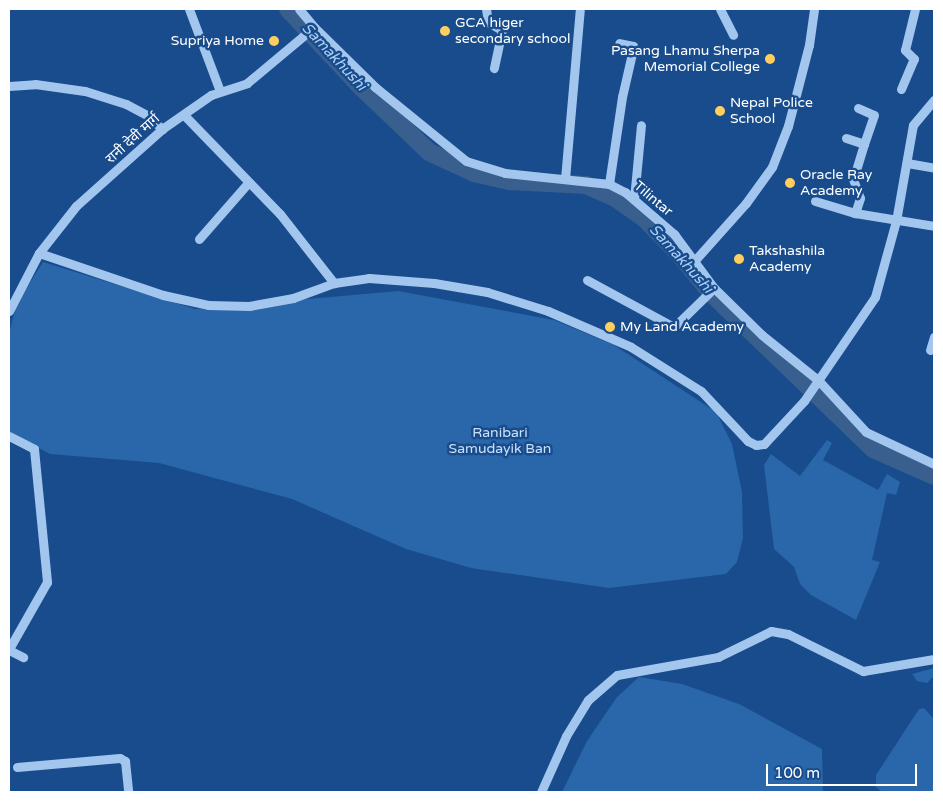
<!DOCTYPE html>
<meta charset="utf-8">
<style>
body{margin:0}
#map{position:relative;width:943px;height:801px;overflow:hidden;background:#184c8c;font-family:"Varela Round","Noto Sans Devanagari",sans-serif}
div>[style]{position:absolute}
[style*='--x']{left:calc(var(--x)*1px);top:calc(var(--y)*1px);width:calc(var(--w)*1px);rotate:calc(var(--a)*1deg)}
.green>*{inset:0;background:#2a66aa}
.river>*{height:18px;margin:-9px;padding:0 9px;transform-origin:9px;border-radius:9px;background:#385f8e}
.minor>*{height:9px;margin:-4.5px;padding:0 4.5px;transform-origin:4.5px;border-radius:4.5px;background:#a2c6ee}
.dots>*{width:14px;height:14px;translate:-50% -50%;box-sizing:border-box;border:2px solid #184c8c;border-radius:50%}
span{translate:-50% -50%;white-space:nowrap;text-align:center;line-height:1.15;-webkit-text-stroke:5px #184c8c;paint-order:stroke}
.poi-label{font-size:14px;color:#fff}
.left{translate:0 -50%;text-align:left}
.right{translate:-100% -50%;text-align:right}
.street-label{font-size:14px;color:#fff}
.park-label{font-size:14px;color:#c8e0fa}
.water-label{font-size:15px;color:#aed0f6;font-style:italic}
.frame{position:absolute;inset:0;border:10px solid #fff;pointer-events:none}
.scale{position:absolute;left:766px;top:764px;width:151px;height:22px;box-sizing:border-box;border:2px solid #fff;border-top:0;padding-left:6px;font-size:15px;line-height:18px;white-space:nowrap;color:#fff;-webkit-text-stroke:4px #184c8c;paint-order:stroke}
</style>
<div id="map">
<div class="green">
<i style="clip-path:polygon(43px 262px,195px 309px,398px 291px,554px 320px,614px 345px,716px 412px,732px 444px,742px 492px,743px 538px,737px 562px,726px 574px,609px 588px,471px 568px,406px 549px,292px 499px,159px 463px,50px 454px,9px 432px,9px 333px,17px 303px)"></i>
<i style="clip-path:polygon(827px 440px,832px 443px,823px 460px,878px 490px,887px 474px,900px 482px,896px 495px,887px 493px,872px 560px,880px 562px,856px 620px,811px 595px,800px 584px,794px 567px,774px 549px,764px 465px,771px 454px,800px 476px)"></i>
<i style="clip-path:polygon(934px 668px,934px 676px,927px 683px,917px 681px,912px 674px)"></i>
<i style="clip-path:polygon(639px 677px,682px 684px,739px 704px,822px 749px,823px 792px,562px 792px,587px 741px,617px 697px)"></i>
<i style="clip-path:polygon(924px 708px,934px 719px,934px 792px,882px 792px,876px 787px,876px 775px,919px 709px)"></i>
</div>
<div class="river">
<i style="--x:288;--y:9;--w:104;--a:46.9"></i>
<i style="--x:359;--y:85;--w:97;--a:43.7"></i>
<i style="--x:429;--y:152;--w:50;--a:25"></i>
<i style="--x:474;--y:173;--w:37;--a:13"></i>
<i style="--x:510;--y:181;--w:76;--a:3"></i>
<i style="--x:586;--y:185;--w:32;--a:24"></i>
<i style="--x:615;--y:198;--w:37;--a:35"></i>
<i style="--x:645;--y:219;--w:50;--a:45.8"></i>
<i style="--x:680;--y:255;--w:50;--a:50.6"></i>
<i style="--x:712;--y:294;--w:223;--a:43.9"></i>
<i style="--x:873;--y:449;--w:67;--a:23.9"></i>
</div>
<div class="minor">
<i style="--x:189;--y:9;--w:88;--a:69.3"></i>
<i style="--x:299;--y:9;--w:23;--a:50"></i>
<i style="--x:314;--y:27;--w:86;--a:44.5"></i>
<i style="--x:375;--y:87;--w:117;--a:39.1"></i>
<i style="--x:466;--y:161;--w:41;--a:17.1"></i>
<i style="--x:505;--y:173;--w:105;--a:6"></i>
<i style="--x:609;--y:184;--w:18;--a:27"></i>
<i style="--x:625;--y:192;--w:65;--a:40.6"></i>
<i style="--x:674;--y:234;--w:67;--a:53.5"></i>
<i style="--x:714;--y:288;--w:67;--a:44.4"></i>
<i style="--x:762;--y:335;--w:73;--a:38.9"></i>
<i style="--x:819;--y:381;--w:69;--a:47.3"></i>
<i style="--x:866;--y:432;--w:75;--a:25.2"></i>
<i style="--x:486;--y:9;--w:13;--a:81"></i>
<i style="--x:488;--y:22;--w:16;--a:30"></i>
<i style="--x:502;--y:30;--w:39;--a:102"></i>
<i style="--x:720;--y:9;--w:29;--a:63"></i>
<i style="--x:9;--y:86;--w:26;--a:-4"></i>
<i style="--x:35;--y:84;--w:50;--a:8"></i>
<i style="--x:85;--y:91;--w:43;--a:17.6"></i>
<i style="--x:126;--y:104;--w:24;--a:28"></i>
<i style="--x:147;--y:115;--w:21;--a:43"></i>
<i style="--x:901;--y:89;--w:33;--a:-67"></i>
<i style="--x:914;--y:59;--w:13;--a:-135"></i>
<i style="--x:905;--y:50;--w:42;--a:-76.3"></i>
<i style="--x:858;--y:108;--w:17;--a:24"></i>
<i style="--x:874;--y:115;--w:31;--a:109"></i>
<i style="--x:184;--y:115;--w:138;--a:45.9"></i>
<i style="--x:280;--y:214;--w:88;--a:52"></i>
<i style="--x:334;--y:283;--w:35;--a:-8"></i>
<i style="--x:369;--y:278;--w:65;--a:4.4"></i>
<i style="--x:434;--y:283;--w:54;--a:9.6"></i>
<i style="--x:487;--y:292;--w:64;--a:17.3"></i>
<i style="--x:548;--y:311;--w:90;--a:23.4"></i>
<i style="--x:631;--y:347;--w:83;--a:32.2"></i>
<i style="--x:701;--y:391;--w:69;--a:46.8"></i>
<i style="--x:748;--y:441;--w:9;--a:27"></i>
<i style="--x:756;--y:445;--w:8;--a:-7"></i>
<i style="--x:764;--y:444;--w:59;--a:-47.1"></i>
<i style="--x:804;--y:401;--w:126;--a:-55.7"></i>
<i style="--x:875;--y:297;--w:79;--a:-74.6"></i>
<i style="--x:896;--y:221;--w:97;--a:-80"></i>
<i style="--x:913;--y:125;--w:33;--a:-50"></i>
<i style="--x:846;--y:138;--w:19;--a:18"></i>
<i style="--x:864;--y:144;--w:37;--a:107"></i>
<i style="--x:853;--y:179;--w:20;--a:70"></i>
<i style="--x:860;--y:198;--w:16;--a:108"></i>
<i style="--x:855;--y:213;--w:80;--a:9.3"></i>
<i style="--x:907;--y:163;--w:27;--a:10"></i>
<i style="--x:565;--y:179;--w:171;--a:-85"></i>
<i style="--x:609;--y:184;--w:88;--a:-81.5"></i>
<i style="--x:622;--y:97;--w:49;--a:-77.1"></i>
<i style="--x:633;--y:49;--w:3;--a:-90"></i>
<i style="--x:633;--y:46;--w:14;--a:-168"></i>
<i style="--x:634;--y:199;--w:74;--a:-84.6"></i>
<i style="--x:815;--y:201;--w:42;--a:16.7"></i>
<i style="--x:199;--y:239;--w:74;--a:-48.8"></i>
<i style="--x:39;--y:253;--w:131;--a:18.7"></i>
<i style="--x:163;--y:295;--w:46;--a:12.5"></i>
<i style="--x:208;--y:305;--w:41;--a:1.4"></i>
<i style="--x:249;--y:306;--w:45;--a:-10.3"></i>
<i style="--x:293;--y:298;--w:44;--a:-20.1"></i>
<i style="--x:696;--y:259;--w:75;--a:-48.2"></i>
<i style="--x:746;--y:203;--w:44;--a:-54.2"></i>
<i style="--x:772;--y:167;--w:44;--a:-68.7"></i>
<i style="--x:788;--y:126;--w:84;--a:-75.5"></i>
<i style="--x:809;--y:45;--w:36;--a:-82"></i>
<i style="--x:587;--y:280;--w:99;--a:28.4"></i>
<i style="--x:674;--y:327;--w:56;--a:-44.3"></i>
<i style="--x:9;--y:311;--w:65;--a:-62.7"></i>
<i style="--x:39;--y:253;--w:60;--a:-51.8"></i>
<i style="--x:76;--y:206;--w:115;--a:-41.8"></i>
<i style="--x:162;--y:129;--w:60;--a:-34.8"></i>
<i style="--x:211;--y:95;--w:38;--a:-18"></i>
<i style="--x:247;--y:83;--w:87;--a:-39.9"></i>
<i style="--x:930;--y:350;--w:14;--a:-73"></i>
<i style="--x:9;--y:436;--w:28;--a:27"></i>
<i style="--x:34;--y:449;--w:134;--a:84.4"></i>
<i style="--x:47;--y:582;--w:77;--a:119.6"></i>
<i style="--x:9;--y:650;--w:16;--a:27"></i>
<i style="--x:17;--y:767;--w:103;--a:-5"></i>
<i style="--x:120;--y:758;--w:6;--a:31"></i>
<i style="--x:125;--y:761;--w:31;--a:84"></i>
<i style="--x:541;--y:792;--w:61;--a:-65.9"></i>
<i style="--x:566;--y:736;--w:42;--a:-58.6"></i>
<i style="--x:588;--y:700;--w:38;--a:-41"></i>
<i style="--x:617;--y:675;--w:103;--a:-10.1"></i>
<i style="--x:718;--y:657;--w:59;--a:-26.1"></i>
<i style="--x:771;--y:631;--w:17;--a:10"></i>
<i style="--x:788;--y:634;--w:84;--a:26.3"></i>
<i style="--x:863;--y:671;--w:72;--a:-9.6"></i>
</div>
<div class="dots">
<i style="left:445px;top:31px;background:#ffce5f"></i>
<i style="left:274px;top:41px;background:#ffce5f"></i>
<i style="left:770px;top:59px;background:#ffce5f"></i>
<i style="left:720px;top:111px;background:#ffce5f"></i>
<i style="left:790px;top:183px;background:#ffce5f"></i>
<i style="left:739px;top:259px;background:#ffce5f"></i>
<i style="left:610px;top:327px;background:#ffce5f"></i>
</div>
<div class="poi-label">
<span class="left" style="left:455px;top:31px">GCA higer<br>secondary school</span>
<span class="right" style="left:264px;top:41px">Supriya Home</span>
<span class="right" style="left:760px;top:59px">Pasang Lhamu Sherpa<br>Memorial College</span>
<span class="left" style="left:730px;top:111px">Nepal Police<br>School</span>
<span class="left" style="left:800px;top:183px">Oracle Ray<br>Academy</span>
<span class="left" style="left:749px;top:259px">Takshashila<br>Academy</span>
<span class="left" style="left:620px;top:327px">My Land Academy</span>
</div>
<div class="street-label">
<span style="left:133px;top:139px;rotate:-42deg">रानी देवी मार्ग</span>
<span style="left:653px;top:199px;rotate:40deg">Tilintar</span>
</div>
<div class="park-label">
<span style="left:500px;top:441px">Ranibari<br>Samudayik Ban</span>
</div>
<div class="water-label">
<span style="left:334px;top:57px;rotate:47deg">Samakhushi</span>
<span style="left:681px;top:259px;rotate:48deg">Samakhushi</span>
</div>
<div class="frame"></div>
<div class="scale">100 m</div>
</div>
